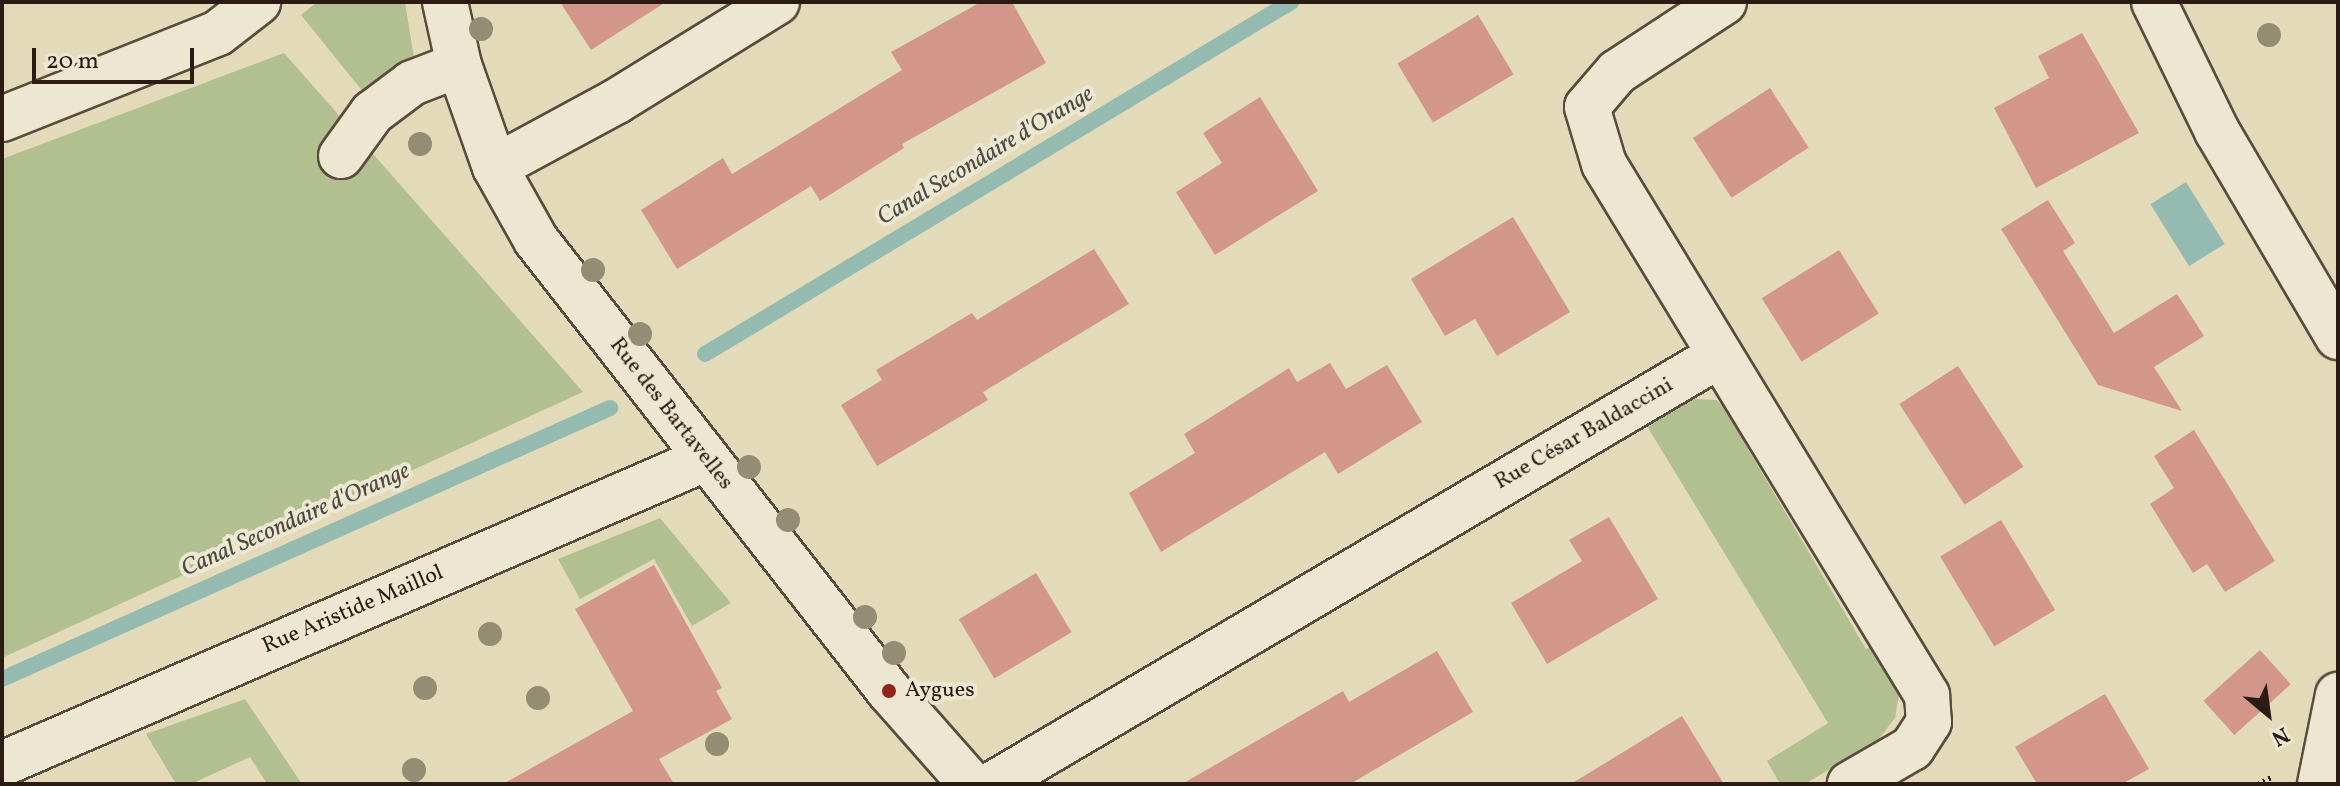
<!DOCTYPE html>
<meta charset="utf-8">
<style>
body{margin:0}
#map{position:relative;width:2340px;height:786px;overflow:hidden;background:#e3daba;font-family:Vollkorn,serif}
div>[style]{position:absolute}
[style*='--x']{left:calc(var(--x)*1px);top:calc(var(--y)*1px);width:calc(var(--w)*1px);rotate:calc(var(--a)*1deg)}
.green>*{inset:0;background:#b2c091}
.water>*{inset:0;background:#95bbb0;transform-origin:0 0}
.stream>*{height:16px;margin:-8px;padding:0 8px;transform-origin:8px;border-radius:8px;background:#95bbb0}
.building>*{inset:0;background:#d2978a;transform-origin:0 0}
.path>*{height:5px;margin-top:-2.5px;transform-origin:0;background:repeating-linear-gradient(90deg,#2b1b13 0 2px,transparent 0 6px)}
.roads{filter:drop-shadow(2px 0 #594b3d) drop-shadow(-2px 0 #594b3d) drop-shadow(0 2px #594b3d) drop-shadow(0 -2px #594b3d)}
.minor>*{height:44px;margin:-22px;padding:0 22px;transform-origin:22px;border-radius:22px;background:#ede7d2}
.trees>*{width:24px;height:24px;margin:-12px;border-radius:50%;background:#948c73}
.dots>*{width:22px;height:22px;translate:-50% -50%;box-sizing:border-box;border:4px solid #ede7d2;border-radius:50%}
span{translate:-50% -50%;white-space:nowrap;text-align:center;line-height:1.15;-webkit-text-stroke:8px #ede7d2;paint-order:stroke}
.street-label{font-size:22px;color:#2b1b13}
.poi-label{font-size:22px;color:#2b1b13}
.left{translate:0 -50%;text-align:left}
.water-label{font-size:24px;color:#4b4b42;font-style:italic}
.frame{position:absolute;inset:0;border:4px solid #2b1b13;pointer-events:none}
.north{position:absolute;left:2228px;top:674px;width:80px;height:80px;-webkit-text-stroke:6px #ede7d2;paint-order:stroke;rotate:151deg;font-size:22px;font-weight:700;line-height:32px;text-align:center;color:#2b1b13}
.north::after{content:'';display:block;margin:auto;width:28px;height:36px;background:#2b1b13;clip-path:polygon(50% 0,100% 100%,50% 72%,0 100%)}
.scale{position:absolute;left:32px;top:48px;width:162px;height:36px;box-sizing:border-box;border:4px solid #2b1b13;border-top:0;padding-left:10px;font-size:24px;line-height:28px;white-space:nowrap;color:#2b1b13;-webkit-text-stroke:6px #ede7d2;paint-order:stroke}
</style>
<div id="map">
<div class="green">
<i style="clip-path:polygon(317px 2px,405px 2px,414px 58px,364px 93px,301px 15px)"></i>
<i style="clip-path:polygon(284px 53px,583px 392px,2px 658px,2px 159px)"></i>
<i style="clip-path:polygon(1675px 398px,1716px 400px,1757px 433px,1745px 444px,1866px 649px,1881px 640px,1900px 689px,1895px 718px,1877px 741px,1805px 784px,1780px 784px,1767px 761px,1828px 723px,1642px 418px)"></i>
<i style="clip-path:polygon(660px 518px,731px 603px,692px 626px,654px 559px,580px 599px,558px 559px)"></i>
<i style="clip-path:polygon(245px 699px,302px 784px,267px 784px,250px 757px,191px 784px,176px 784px,146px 734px)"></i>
</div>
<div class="water">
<i style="left:2186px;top:182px;width:73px;height:42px;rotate:58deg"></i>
</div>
<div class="stream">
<i style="--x:705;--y:354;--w:684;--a:-30.99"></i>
<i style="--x:2;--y:679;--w:666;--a:-24.02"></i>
</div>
<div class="building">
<i style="clip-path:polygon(560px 2px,666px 2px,591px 50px)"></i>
<i style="clip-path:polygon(981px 2px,1012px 2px,1046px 63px,902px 144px,904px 148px,820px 201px,811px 186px,677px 269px,641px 210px,723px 158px,732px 174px,796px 135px,902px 70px,891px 52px)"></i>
<i style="left:1478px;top:15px;width:69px;height:94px;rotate:59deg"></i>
<i style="clip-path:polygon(2082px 33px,2139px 133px,2036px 188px,1994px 108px,2049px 78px,2038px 56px)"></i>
<i style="left:1770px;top:88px;width:71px;height:92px;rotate:57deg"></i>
<i style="clip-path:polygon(1260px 97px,1318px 191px,1215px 255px,1176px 192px,1222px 163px,1203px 133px)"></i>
<i style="clip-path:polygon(2048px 200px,2075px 243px,2063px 251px,2114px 333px,2177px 294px,2204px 336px,2154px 367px,2182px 411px,2098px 385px,2001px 229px)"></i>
<i style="clip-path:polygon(1513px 217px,1570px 312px,1497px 356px,1475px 319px,1445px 336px,1411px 279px)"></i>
<i style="clip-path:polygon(1094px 249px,1129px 304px,983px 392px,988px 400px,877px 466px,841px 405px,882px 380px,876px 370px,972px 313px,977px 320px)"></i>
<i style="left:1839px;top:250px;width:75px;height:91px;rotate:58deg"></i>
<i style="clip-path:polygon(1330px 363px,1346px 389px,1387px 365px,1422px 422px,1338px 474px,1325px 452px,1161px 552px,1129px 493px,1195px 453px,1184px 434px,1289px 368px,1297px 382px)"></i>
<i style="left:1958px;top:366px;width:120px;height:70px;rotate:57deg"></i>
<i style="clip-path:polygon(2194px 430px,2275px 561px,2225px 592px,2207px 564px,2193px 573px,2150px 504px,2174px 488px,2154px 456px)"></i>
<i style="clip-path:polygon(1609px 517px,1658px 599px,1547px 664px,1511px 603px,1582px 561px,1569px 540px)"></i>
<i style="left:2001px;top:520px;width:105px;height:71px;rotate:59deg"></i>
<i style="clip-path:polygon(654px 565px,722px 688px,716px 691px,732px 719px,659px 759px,674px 784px,503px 784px,633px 711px,575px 609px)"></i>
<i style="left:1036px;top:573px;width:69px;height:90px;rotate:59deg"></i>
<i style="left:2260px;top:650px;width:46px;height:76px;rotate:48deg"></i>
<i style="clip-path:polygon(1437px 651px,1473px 712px,1350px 784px,1182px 784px,1343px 691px,1349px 702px)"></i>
<i style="clip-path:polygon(2105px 694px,2149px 769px,2122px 784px,2037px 784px,2015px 747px)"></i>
<i style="clip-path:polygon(1682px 716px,1724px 784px,1571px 784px)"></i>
</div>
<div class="path">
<i style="--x:2258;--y:784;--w:15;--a:-28"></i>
</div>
<div class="roads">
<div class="minor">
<i style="--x:445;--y:2;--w:65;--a:77.5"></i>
<i style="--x:459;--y:65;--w:108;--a:70.6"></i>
<i style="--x:495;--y:167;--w:84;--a:60.7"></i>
<i style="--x:536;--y:240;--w:573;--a:51.95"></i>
<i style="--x:889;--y:691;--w:124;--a:48.6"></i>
<i style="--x:1724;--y:2;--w:128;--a:146.8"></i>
<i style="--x:1617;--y:72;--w:46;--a:130.6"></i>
<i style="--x:1587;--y:107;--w:59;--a:73.4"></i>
<i style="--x:1604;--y:164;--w:622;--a:58.69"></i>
<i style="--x:1927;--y:695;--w:27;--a:86"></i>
<i style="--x:1929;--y:722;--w:31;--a:123"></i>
<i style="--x:1912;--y:748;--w:72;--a:149.9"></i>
<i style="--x:2154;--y:2;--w:144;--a:64"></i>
<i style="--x:2217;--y:131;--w:239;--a:59.6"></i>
<i style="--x:2;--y:119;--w:232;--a:-21.7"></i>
<i style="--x:218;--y:33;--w:51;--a:-37.8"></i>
<i style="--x:341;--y:156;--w:53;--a:-54.2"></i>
<i style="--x:372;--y:113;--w:50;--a:-36.9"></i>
<i style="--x:412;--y:83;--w:50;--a:-21"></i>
<i style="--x:495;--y:167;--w:139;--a:-28.4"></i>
<i style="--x:617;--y:101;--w:188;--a:-31.7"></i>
<i style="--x:2;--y:764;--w:766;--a:-23.45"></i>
<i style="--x:993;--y:784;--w:844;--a:-30.54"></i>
<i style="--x:2320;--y:784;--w:91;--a:-78.6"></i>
</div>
</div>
<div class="trees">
<i style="left:481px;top:29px"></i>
<i style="left:2269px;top:35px"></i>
<i style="left:420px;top:144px"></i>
<i style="left:593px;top:270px"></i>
<i style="left:640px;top:334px"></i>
<i style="left:749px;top:467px"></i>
<i style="left:788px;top:520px"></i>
<i style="left:865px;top:617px"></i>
<i style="left:490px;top:634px"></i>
<i style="left:894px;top:653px"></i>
<i style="left:425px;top:688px"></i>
<i style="left:538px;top:698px"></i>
<i style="left:717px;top:744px"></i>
<i style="left:414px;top:770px"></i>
</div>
<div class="dots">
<i style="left:889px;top:691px;background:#8f2418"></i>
</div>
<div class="street-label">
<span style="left:671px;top:414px;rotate:52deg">Rue des Bartavelles</span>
<span style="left:1584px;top:434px;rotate:-30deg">Rue César Baldaccini</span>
<span style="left:353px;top:610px;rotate:-23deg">Rue Aristide Maillol</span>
</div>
<div class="poi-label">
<span class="left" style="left:905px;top:691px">Aygues</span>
</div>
<div class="water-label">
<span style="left:986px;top:157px;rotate:-31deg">Canal Secondaire d'Orange</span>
<span style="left:296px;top:521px;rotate:-24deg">Canal Secondaire d'Orange</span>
</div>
<div class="frame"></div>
<div class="north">N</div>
<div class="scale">20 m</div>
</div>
